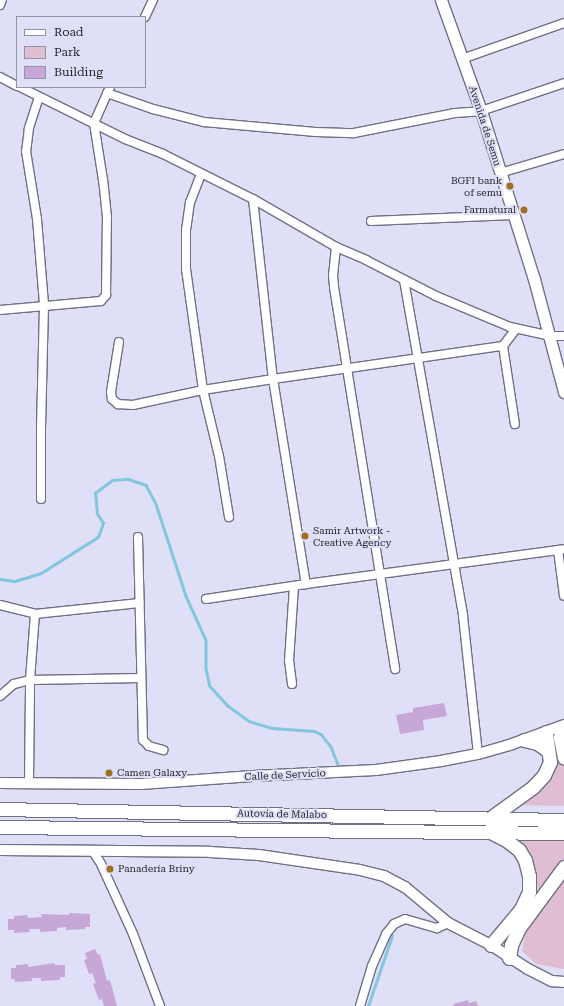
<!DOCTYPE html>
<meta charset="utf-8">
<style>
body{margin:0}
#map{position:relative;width:564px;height:1006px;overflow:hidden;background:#dfe0f7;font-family:"Roboto Serif",serif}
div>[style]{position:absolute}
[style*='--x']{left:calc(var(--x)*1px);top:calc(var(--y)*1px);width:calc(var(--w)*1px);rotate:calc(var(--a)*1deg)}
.green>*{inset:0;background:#e0bed2}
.stream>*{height:2.5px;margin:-1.25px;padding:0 1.25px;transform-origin:1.25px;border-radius:1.25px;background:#83c6de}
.building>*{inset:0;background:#c6a7d8}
.roads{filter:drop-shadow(1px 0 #6f7084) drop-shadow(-1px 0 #6f7084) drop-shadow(0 1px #6f7084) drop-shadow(0 -1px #6f7084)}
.minor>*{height:8px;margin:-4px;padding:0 4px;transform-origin:4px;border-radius:4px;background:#fff}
.tertiary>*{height:10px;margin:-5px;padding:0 5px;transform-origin:5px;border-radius:5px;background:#fff}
.secondary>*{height:11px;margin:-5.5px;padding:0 5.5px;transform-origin:5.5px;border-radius:5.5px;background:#fff}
.trunk>*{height:13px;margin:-6.5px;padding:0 6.5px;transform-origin:6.5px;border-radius:6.5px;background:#fff}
.dots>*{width:11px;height:11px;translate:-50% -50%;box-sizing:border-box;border:2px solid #dfe0f7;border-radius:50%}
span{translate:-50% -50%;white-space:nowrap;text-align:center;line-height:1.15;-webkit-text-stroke:4px #dfe0f7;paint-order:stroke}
.street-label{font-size:10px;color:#1f2028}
.poi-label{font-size:10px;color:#1f2028}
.right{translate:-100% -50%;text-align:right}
.left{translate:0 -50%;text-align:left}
.legend{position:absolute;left:16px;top:16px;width:130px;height:72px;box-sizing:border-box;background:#dfe0f7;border:1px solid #9293a4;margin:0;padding:5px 7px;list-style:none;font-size:12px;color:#1f2028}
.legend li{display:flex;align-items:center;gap:8px;height:20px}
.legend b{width:20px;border:1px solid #9293a4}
</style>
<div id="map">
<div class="green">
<i style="clip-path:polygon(555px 741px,564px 766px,564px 806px,507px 805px,549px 772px)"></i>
<i style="clip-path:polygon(508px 837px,564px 839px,564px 867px,512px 930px,534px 884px)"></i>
<i style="clip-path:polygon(564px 881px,564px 969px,536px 964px,522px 951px,526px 931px)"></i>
</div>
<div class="stream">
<i style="--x:0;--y:579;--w:15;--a:8"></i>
<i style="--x:15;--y:581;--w:27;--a:-17"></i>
<i style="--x:41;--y:573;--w:67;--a:-32.3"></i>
<i style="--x:98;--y:537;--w:15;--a:-70"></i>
<i style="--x:103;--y:523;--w:11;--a:-124"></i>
<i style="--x:97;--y:514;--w:21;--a:-95"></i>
<i style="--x:95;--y:493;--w:21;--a:-37"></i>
<i style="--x:112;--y:480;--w:16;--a:-4"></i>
<i style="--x:128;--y:479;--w:19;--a:18"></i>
<i style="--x:146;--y:485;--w:21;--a:62"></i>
<i style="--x:156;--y:504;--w:97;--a:71.9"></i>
<i style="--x:186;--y:596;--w:48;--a:65.6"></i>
<i style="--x:206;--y:640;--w:29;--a:90"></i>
<i style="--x:206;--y:669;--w:17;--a:77"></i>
<i style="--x:210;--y:686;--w:25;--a:48"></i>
<i style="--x:227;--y:705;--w:27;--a:36"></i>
<i style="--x:249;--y:721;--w:24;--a:17"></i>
<i style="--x:272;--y:728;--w:42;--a:4.1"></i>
<i style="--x:314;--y:731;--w:8;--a:23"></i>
<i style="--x:321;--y:734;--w:16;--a:52"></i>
<i style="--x:331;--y:747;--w:18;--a:68"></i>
<i style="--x:368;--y:1006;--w:74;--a:-71.1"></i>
</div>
<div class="building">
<i style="clip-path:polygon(444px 703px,447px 716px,423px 720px,424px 730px,400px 734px,396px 715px,413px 712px,413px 708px)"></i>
<i style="clip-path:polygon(69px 913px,90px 914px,90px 927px,85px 927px,85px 929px,66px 930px,66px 927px,57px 928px,57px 931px,40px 932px,40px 929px,29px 929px,30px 932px,14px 933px,14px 930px,8px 930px,8px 919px,14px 919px,14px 916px,27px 915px,28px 918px,42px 917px,41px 914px,69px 915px)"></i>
<i style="clip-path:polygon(95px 949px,98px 955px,100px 954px,107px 981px,110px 980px,117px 1006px,104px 1006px,102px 999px,99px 1000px,93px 984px,96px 983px,92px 973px,89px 974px,84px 960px,87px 959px,85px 953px)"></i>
<i style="clip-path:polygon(54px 963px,55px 965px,65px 965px,65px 977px,60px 977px,60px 980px,41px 981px,41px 978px,32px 978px,32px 981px,15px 982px,15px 979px,11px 979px,11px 968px,16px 968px,16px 965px,28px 964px,28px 967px)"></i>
<i style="clip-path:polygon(468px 1000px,469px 1003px,476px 1001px,478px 1006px,454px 1006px,453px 1004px)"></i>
</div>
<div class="roads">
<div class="minor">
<i style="--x:0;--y:5;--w:5;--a:-68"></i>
<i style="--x:145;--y:17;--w:19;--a:-65"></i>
<i style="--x:462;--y:59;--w:108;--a:-19.4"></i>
<i style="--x:0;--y:77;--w:19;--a:28"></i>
<i style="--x:20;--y:87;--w:117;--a:26.3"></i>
<i style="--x:125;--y:139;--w:41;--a:21.5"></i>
<i style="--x:163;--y:154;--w:101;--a:26.6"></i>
<i style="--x:253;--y:199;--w:96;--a:30"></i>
<i style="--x:336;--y:247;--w:33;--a:23"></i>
<i style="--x:366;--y:260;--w:79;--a:27.2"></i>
<i style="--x:436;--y:296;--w:80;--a:22.7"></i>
<i style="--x:510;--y:327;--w:42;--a:12.4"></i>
<i style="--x:551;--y:336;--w:13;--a:0"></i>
<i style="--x:107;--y:93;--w:49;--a:19.2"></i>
<i style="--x:153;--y:109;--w:53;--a:14.3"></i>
<i style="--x:204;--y:122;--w:112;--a:5.1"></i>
<i style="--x:316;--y:132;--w:38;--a:2"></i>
<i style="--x:354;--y:133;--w:103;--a:-11.2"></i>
<i style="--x:455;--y:113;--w:26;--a:-4"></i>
<i style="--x:481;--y:111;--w:88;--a:-18.6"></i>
<i style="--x:39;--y:97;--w:33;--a:108"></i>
<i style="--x:29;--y:128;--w:23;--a:97"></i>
<i style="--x:26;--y:151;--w:69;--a:80.8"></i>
<i style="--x:37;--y:219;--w:86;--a:85.3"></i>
<i style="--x:44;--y:305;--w:124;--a:91.4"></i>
<i style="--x:41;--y:429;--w:70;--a:90"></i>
<i style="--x:500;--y:173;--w:67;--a:-16.5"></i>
<i style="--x:201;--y:174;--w:30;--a:111"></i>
<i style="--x:190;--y:202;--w:27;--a:98"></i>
<i style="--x:186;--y:229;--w:40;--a:90"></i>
<i style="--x:186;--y:269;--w:122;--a:82"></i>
<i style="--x:203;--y:390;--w:68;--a:76.4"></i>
<i style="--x:219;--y:456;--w:62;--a:80.7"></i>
<i style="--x:253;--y:199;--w:181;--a:83.7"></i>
<i style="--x:273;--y:379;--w:208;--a:80.9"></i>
<i style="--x:371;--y:221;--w:143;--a:-2.4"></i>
<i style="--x:336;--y:247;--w:28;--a:96"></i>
<i style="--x:333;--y:275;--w:12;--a:85"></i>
<i style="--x:334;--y:287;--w:387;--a:80.9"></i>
<i style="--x:404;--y:280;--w:341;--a:80"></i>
<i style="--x:463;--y:616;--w:139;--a:83.8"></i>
<i style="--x:0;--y:310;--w:101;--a:-5.1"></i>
<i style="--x:101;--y:301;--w:8;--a:-50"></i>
<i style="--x:106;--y:295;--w:78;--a:-89.3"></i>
<i style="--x:107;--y:217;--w:37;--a:-96"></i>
<i style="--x:103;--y:180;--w:58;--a:-99"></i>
<i style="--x:94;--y:123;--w:39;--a:-66"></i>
<i style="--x:119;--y:342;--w:51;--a:99.1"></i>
<i style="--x:111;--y:392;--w:7;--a:82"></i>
<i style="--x:112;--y:399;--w:8;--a:40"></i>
<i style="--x:118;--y:404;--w:15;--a:4"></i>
<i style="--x:133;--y:405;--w:72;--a:-12.1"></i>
<i style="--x:203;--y:390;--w:71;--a:-8.9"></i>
<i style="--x:273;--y:379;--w:232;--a:-8.2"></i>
<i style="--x:503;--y:346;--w:21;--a:-53"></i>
<i style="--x:503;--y:346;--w:79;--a:81.3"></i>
<i style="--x:138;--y:537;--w:203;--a:88.6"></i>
<i style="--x:143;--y:740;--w:8;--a:45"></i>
<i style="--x:149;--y:746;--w:15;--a:16"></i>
<i style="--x:558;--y:550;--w:46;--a:82.6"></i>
<i style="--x:206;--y:599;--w:101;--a:-8.5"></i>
<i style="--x:306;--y:584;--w:260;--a:-7.7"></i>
<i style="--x:0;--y:605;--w:36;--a:14"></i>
<i style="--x:35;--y:614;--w:105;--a:-6"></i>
<i style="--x:292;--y:684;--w:23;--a:-97"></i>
<i style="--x:289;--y:661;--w:75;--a:-86.2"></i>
<i style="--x:0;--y:696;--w:18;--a:-41"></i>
<i style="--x:14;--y:684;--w:16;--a:-14"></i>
<i style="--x:30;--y:680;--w:111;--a:-1"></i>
<i style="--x:29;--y:783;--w:103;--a:-89.4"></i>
<i style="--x:30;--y:680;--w:66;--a:-85.7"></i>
<i style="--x:92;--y:850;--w:17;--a:57"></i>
<i style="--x:101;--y:864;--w:77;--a:65.4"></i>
<i style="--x:133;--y:934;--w:77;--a:69.4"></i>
<i style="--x:360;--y:1006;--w:42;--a:-73.3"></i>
<i style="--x:372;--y:966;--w:35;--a:-66"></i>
<i style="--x:386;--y:934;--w:13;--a:-51"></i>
<i style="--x:394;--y:924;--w:12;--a:-24"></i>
<i style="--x:405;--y:919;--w:33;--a:16"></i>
<i style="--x:437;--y:928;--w:12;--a:-24"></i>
</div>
<div class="tertiary">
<i style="--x:0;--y:783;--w:141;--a:0.4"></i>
<i style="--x:141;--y:784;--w:112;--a:-4.1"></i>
<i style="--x:253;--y:776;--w:123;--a:-2.8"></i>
<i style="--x:376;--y:770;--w:66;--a:-7.9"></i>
<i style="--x:441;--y:761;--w:38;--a:-11"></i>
<i style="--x:478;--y:754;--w:35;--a:-16"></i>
<i style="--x:512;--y:744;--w:55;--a:-20.1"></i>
<i style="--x:0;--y:850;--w:210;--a:0.5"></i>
<i style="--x:210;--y:852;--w:49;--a:3.5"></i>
<i style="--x:259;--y:855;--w:102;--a:8.4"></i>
<i style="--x:360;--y:870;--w:25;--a:14"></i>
<i style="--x:384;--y:876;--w:24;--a:28"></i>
<i style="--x:405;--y:887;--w:56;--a:39.9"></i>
<i style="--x:448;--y:923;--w:48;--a:27.1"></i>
<i style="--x:491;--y:945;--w:44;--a:33"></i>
<i style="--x:528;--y:969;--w:27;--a:27"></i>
<i style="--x:552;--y:981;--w:12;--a:5"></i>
</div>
<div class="secondary">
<i style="--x:441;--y:0;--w:118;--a:70.2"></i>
<i style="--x:481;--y:111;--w:176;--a:72.5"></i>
<i style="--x:534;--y:279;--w:117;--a:75.1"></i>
</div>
<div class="trunk">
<i style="--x:564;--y:728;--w:10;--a:114"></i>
<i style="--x:560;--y:737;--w:21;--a:79"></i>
<i style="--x:524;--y:740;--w:13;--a:13"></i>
<i style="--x:537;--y:743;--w:12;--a:35"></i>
<i style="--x:0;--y:809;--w:564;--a:1.12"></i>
<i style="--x:489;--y:819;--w:54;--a:-36"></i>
<i style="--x:533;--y:787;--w:16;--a:-47"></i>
<i style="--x:544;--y:775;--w:14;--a:-65"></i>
<i style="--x:550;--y:762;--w:30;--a:-98"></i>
<i style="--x:0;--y:827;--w:564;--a:0.61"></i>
<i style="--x:491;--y:945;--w:47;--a:-50.2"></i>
<i style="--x:521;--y:909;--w:19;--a:-65"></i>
<i style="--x:529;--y:892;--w:16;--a:-90"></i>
<i style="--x:529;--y:876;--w:16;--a:-104"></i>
<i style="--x:525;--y:860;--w:12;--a:-121"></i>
<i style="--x:519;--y:850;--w:16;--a:-142"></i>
<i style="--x:506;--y:840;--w:16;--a:-153"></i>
<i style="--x:509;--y:958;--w:13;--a:-81"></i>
<i style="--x:511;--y:945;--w:19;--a:-65"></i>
<i style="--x:519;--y:928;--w:76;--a:-53.6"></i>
</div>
</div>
<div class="dots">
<i style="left:510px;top:186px;background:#a06e24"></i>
<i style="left:524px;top:210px;background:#a06e24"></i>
<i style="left:305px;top:536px;background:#a06e24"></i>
<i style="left:109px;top:773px;background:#a06e24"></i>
<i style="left:110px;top:869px;background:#a06e24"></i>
</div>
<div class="street-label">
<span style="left:485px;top:126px;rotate:72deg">Avenida de Semu</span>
<span style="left:285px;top:775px;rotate:-3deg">Calle de Servicio</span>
<span style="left:282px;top:814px;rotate:1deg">Autovía de Malabo</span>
</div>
<div class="poi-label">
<span class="right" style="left:502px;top:186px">BGFI bank<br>of semu</span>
<span class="right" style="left:516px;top:210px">Farmatural</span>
<span class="left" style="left:313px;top:536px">Samir Artwork -<br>Creative Agency</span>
<span class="left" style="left:117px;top:773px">Camen Galaxy</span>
<span class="left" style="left:118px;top:869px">Panadería Briny</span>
</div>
<ul class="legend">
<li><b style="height:5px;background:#fff"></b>Road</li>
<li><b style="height:11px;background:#e0bed2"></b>Park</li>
<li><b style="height:11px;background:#c6a7d8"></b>Building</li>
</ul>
</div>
